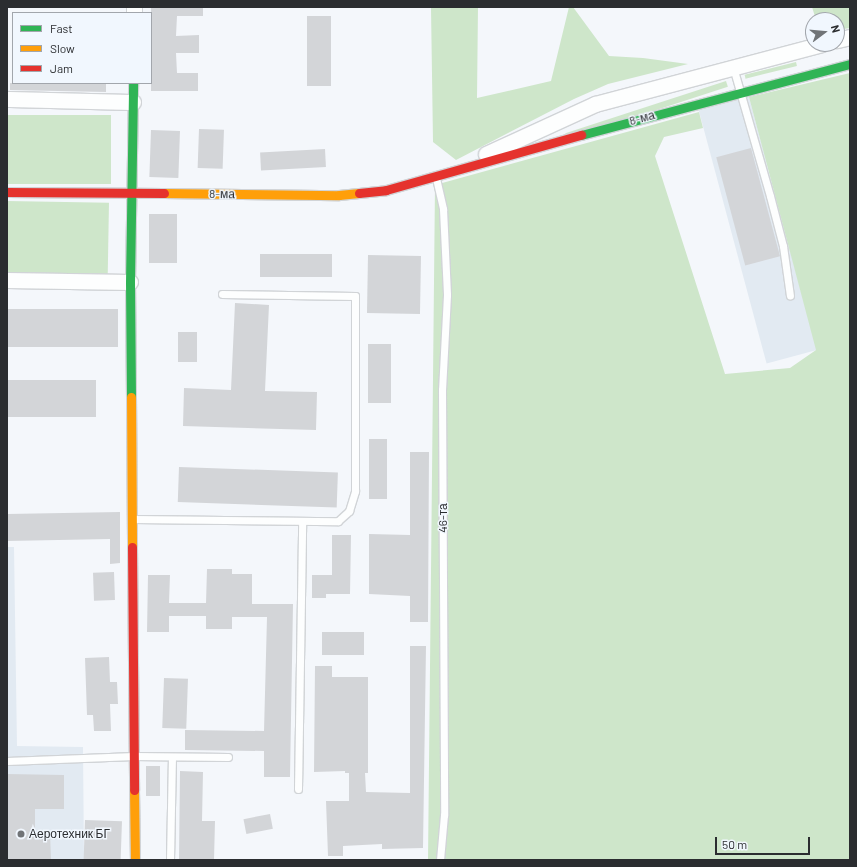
<!DOCTYPE html>
<meta charset="utf-8">
<style>
body{margin:0}
#map{position:relative;width:857px;height:867px;overflow:hidden;background:#f4f7fb;font-family:Barlow,sans-serif}
div>[style]{position:absolute}
[style*='--x']{left:calc(var(--x)*1px);top:calc(var(--y)*1px);width:calc(var(--w)*1px);rotate:calc(var(--a)*1deg)}
.built>*{inset:0;background:#e2eaf2;transform-origin:0 0}
.green>*{inset:0;background:#cee6ca;transform-origin:0 0}
.building>*{inset:0;background:#d3d5d8;transform-origin:0 0}
.roads{filter:drop-shadow(1px 0 #d1d4d7) drop-shadow(-1px 0 #d1d4d7) drop-shadow(0 1px #d1d4d7) drop-shadow(0 -1px #d1d4d7)}
.lane>*{height:7px;margin:-3.5px;padding:0 3.5px;transform-origin:3.5px;border-radius:3.5px;background:#fdfefe}
.street>*{height:15px;margin:-7.5px;padding:0 7.5px;transform-origin:7.5px;border-radius:7.5px;background:#fdfefe}
.fast>*{height:9px;margin:-4.5px;padding:0 4.5px;transform-origin:4.5px;border-radius:4.5px;background:#30b455}
.slow>*{height:9px;margin:-4.5px;padding:0 4.5px;transform-origin:4.5px;border-radius:4.5px;background:#ff9f0a}
.jam>*{height:9px;margin:-4.5px;padding:0 4.5px;transform-origin:4.5px;border-radius:4.5px;background:#e5322d}
.dots>*{width:11px;height:11px;translate:-50% -50%;box-sizing:border-box;border:2px solid #f1f7fe;border-radius:50%}
span{translate:-50% -50%;white-space:nowrap;text-align:center;line-height:1.15;-webkit-text-stroke:3px #f1f7fe;paint-order:stroke}
.street-label{font-size:12px;color:#2b2d30}
.poi-label{font-size:12px;color:#2b2d30}
.left{translate:0 -50%;text-align:left}
.frame{position:absolute;inset:0;border:8px solid #2b2d30;pointer-events:none}
.legend{position:absolute;left:12px;top:12px;width:140px;height:72px;box-sizing:border-box;background:#f1f7fe;border:1px solid #a2a6ac;margin:0;padding:5px 7px;list-style:none;font-size:12px;color:#2b2d30}
.legend li{display:flex;align-items:center;gap:8px;height:20px}
.legend b{width:20px;border:1px solid #a2a6ac}
.north{position:absolute;left:805px;top:12px;width:40px;height:40px;box-sizing:border-box;background:#f1f7fe;border:1px solid #a2a6ac;border-radius:50%;rotate:74deg;font-size:11px;font-weight:700;line-height:16px;text-align:center;color:#2b2d30}
.north::after{content:'';display:block;margin:auto;width:14px;height:18px;background:#717477;clip-path:polygon(50% 0,100% 100%,50% 72%,0 100%)}
.scale{position:absolute;left:715px;top:837px;width:95px;height:18px;box-sizing:border-box;border:2px solid #2b2d30;border-top:0;padding-left:5px;font-size:12px;line-height:14px;white-space:nowrap;color:#2b2d30;-webkit-text-stroke:3px #f1f7fe;paint-order:stroke}
</style>
<div id="map">
<div class="built">
<i style="left:749px;top:97px;width:262px;height:52px;rotate:75deg"></i>
<i style="clip-path:polygon(7px 547px,14px 547px,17px 746px,83px 747px,84px 860px,7px 860px)"></i>
</div>
<div class="green">
<i style="clip-path:polygon(443px 7px,478px 7px,477px 98px,551px 81px,569px 7px,573px 7px,609px 56px,643px 58px,688px 64px,608px 84px,574px 99px,456px 160px,433px 142px,431px 8px)"></i>
<i style="clip-path:polygon(812px 7px,850px 7px,850px 28px,837px 30px,837px 20px,816px 20px)"></i>
<i style="left:796px;top:62px;width:4px;height:53px;rotate:76deg"></i>
<i style="clip-path:polygon(850px 73px,850px 860px,428px 860px,435px 185px,699px 112px,703px 128px,664px 137px,655px 156px,725px 374px,790px 368px,816px 350px,749px 97px)"></i>
<i style="left:726px;top:81px;width:6px;height:169px;rotate:72deg"></i>
<i style="left:7px;top:115px;width:104px;height:69px"></i>
<i style="left:7px;top:201px;width:102px;height:72px;rotate:1deg"></i>
</div>
<div class="building">
<i style="clip-path:polygon(151px 7px,203px 7px,203px 16px,177px 16px,176px 36px,199px 35px,199px 53px,176px 53px,177px 73px,198px 73px,198px 91px,151px 91px)"></i>
<i style="left:307px;top:16px;width:24px;height:70px"></i>
<i style="clip-path:polygon(10px 83px,106px 83px,106px 92px,10px 90px)"></i>
<i style="left:199px;top:129px;width:25px;height:39px;rotate:2deg"></i>
<i style="left:151px;top:130px;width:29px;height:47px;rotate:2deg"></i>
<i style="left:751px;top:148px;width:112px;height:36px;rotate:75deg"></i>
<i style="left:325px;top:149px;width:18px;height:65px;rotate:87deg"></i>
<i style="left:149px;top:214px;width:28px;height:49px"></i>
<i style="left:260px;top:254px;width:72px;height:23px"></i>
<i style="left:368px;top:255px;width:53px;height:58px;rotate:1deg"></i>
<i style="clip-path:polygon(235px 303px,269px 305px,265px 391px,317px 392px,316px 430px,183px 426px,184px 388px,231px 390px)"></i>
<i style="left:118px;top:309px;width:38px;height:111px;rotate:90deg"></i>
<i style="left:178px;top:332px;width:19px;height:30px"></i>
<i style="left:368px;top:344px;width:23px;height:59px"></i>
<i style="left:7px;top:380px;width:89px;height:37px"></i>
<i style="left:369px;top:439px;width:18px;height:60px"></i>
<i style="clip-path:polygon(410px 452px,429px 452px,428px 622px,410px 622px,410px 596px,369px 594px,369px 534px,410px 535px)"></i>
<i style="left:179px;top:467px;width:159px;height:35px;rotate:2deg"></i>
<i style="clip-path:polygon(120px 512px,120px 563px,110px 564px,110px 539px,7px 541px,7px 514px)"></i>
<i style="clip-path:polygon(332px 535px,351px 535px,350px 594px,326px 594px,326px 598px,312px 598px,312px 575px,332px 575px)"></i>
<i style="clip-path:polygon(207px 569px,232px 569px,232px 574px,252px 574px,252px 604px,293px 604px,290px 777px,264px 777px,264px 751px,185px 750px,185px 730px,264px 731px,267px 617px,232px 617px,232px 629px,206px 629px,206px 616px,169px 616px,169px 632px,147px 632px,148px 575px,170px 575px,169px 603px,206px 603px)"></i>
<i style="left:114px;top:572px;width:28px;height:21px;rotate:88deg"></i>
<i style="left:364px;top:632px;width:23px;height:42px;rotate:90deg"></i>
<i style="clip-path:polygon(410px 646px,426px 646px,423px 848px,382px 849px,382px 844px,343px 846px,343px 856px,328px 856px,326px 801px,349px 801px,349px 773px,345px 773px,345px 771px,314px 772px,315px 666px,332px 666px,332px 677px,368px 677px,368px 773px,365px 773px,366px 792px,410px 793px)"></i>
<i style="clip-path:polygon(109px 657px,110px 682px,117px 682px,118px 704px,110px 704px,111px 731px,94px 731px,93px 715px,87px 715px,85px 658px)"></i>
<i style="left:164px;top:678px;width:24px;height:50px;rotate:2deg"></i>
<i style="left:146px;top:766px;width:14px;height:30px"></i>
<i style="clip-path:polygon(180px 771px,203px 772px,202px 821px,215px 821px,214px 860px,179px 860px)"></i>
<i style="clip-path:polygon(7px 774px,64px 775px,64px 809px,35px 809px,35px 835px,50px 833px,51px 860px,7px 860px)"></i>
<i style="left:270px;top:814px;width:15px;height:27px;rotate:79deg"></i>
<i style="left:85px;top:820px;width:37px;height:40px;rotate:2deg"></i>
</div>
<div class="roads">
<div class="lane">
<i style="--x:733;--y:67;--w:134;--a:74"></i>
<i style="--x:770;--y:196;--w:52;--a:75.4"></i>
<i style="--x:783;--y:246;--w:50;--a:82"></i>
<i style="--x:436;--y:178;--w:32;--a:77"></i>
<i style="--x:443;--y:209;--w:86;--a:87.3"></i>
<i style="--x:447;--y:295;--w:95;--a:93"></i>
<i style="--x:442;--y:390;--w:425;--a:89.7"></i>
<i style="--x:444;--y:815;--w:45;--a:95.1"></i>
<i style="--x:134;--y:519;--w:204;--a:0.6"></i>
<i style="--x:338;--y:521;--w:15;--a:-42"></i>
<i style="--x:349;--y:511;--w:21;--a:-73"></i>
<i style="--x:355;--y:491;--w:195;--a:-90"></i>
<i style="--x:355;--y:296;--w:133;--a:-179.1"></i>
<i style="--x:7;--y:761;--w:127;--a:-2.3"></i>
<i style="--x:134;--y:756;--w:94;--a:0.6"></i>
<i style="--x:298;--y:789;--w:267;--a:-89.1"></i>
<i style="--x:170;--y:860;--w:103;--a:-88.9"></i>
</div>
<div class="street">
<i style="--x:134;--y:13;--w:6;--a:-90"></i>
<i style="--x:837;--y:40;--w:13;--a:-13"></i>
<i style="--x:7;--y:99;--w:126;--a:1.4"></i>
<i style="--x:486;--y:154;--w:120;--a:-24.6"></i>
<i style="--x:595;--y:104;--w:235;--a:-14.8"></i>
<i style="--x:7;--y:280;--w:123;--a:0.9"></i>
</div>
<div class="fast">
<i style="--x:581;--y:135;--w:278;--a:-14.8"></i>
<i style="--x:131;--y:397;--w:115;--a:-90.5"></i>
<i style="--x:130;--y:282;--w:199;--a:-89.1"></i>
</div>
<div class="slow">
<i style="--x:164;--y:193;--w:175;--a:0.7"></i>
<i style="--x:339;--y:195;--w:20;--a:-6"></i>
<i style="--x:131;--y:397;--w:150;--a:89.6"></i>
<i style="--x:134;--y:790;--w:70;--a:89.2"></i>
</div>
<div class="jam">
<i style="--x:7;--y:192;--w:157;--a:0.4"></i>
<i style="--x:359;--y:193;--w:27;--a:-6"></i>
<i style="--x:386;--y:190;--w:203;--a:-15.8"></i>
<i style="--x:132;--y:547;--w:243;--a:89.5"></i>
</div>
</div>
<div class="dots">
<i style="left:21px;top:834px;background:#717477"></i>
</div>
<div class="street-label">
<span style="left:642px;top:118px;rotate:-15deg">8-ма</span>
<span style="left:222px;top:194px;rotate:1deg">8-ма</span>
<span style="left:443px;top:518px;rotate:-90deg">46-та</span>
</div>
<div class="poi-label">
<span class="left" style="left:29px;top:834px">Аеротехник БГ</span>
</div>
<div class="frame"></div>
<ul class="legend">
<li><b style="height:5px;background:#30b455"></b>Fast</li>
<li><b style="height:5px;background:#ff9f0a"></b>Slow</li>
<li><b style="height:5px;background:#e5322d"></b>Jam</li>
</ul>
<div class="north">N</div>
<div class="scale">50 m</div>
</div>
